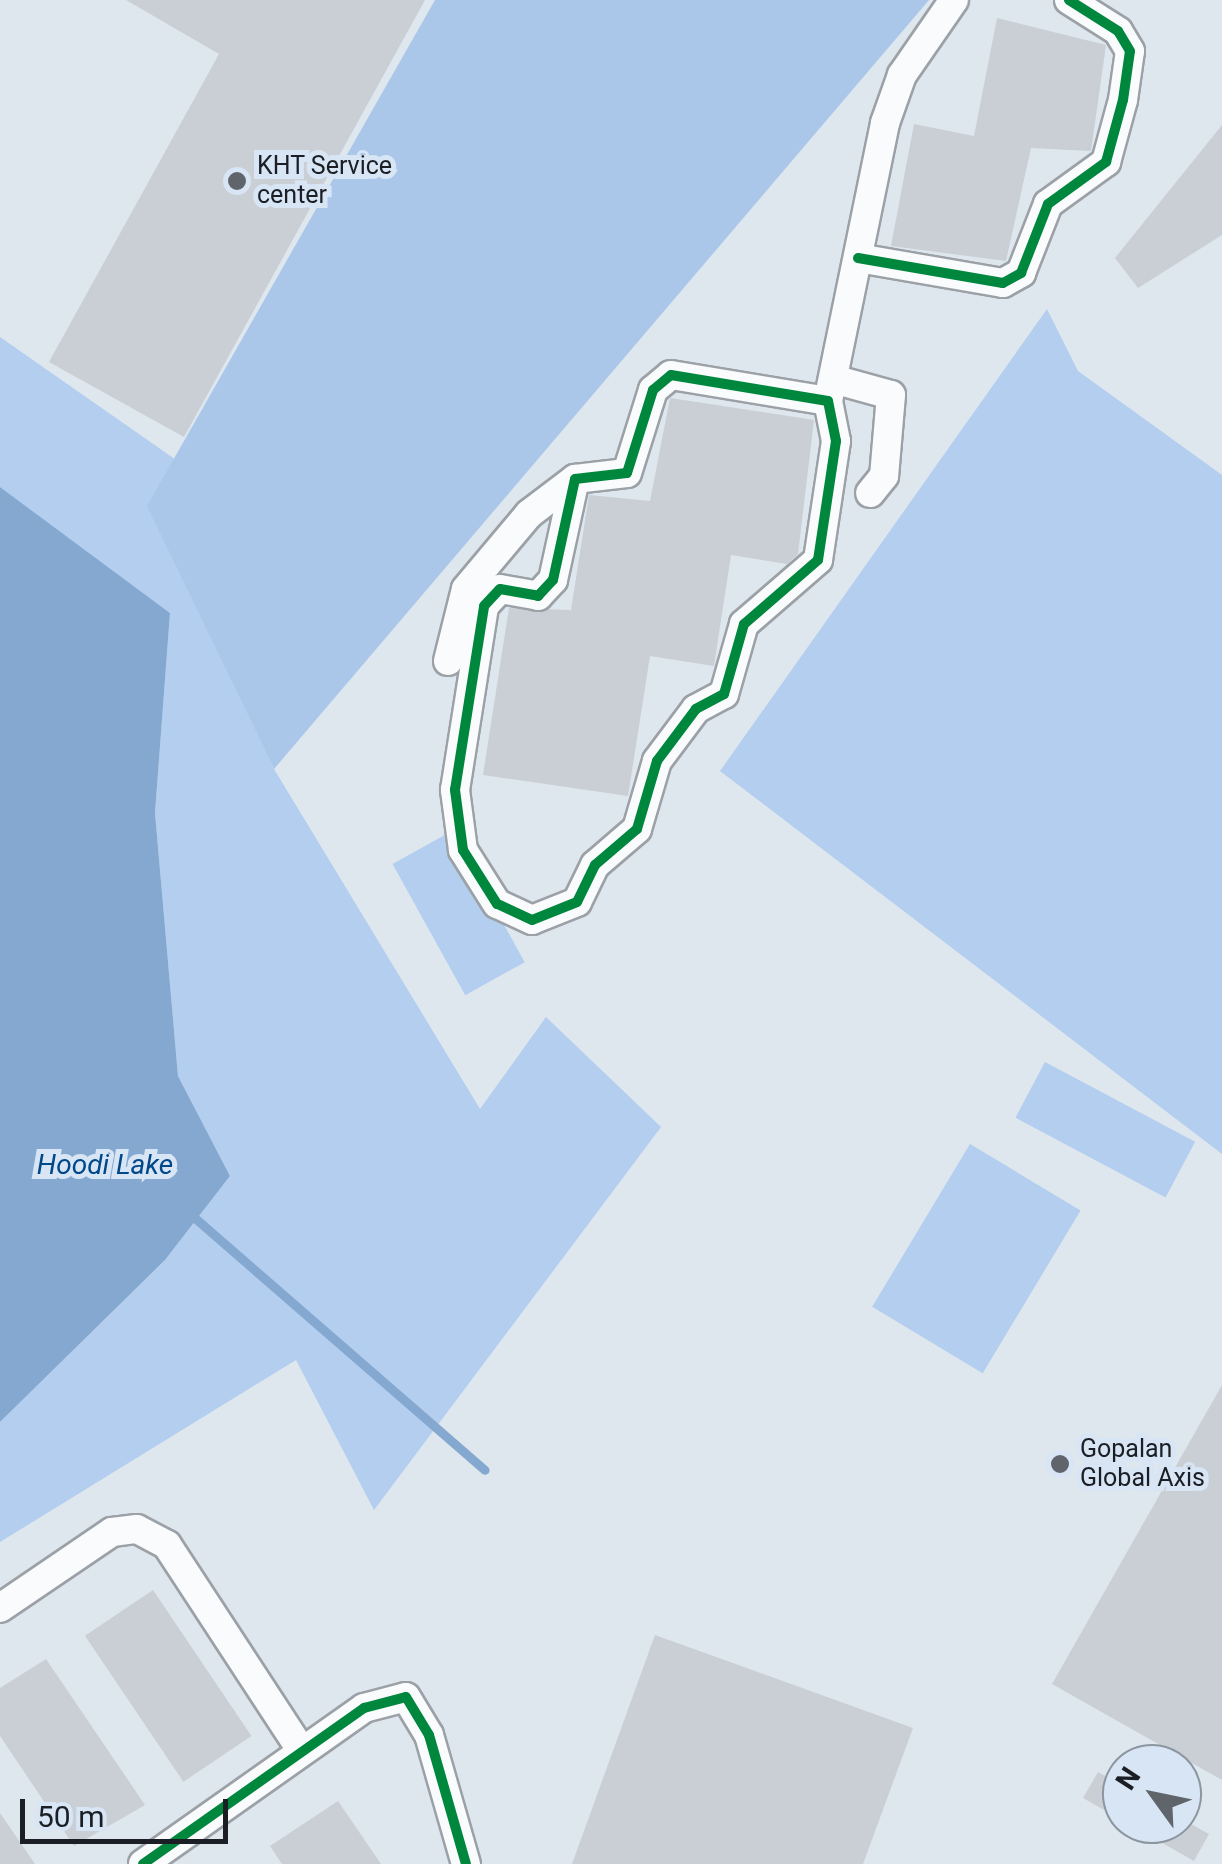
<!DOCTYPE html>
<style>
body{margin:0}
#map{position:relative;width:1222px;height:1864px;overflow:hidden;background:#dee6ee;font-family:Roboto,sans-serif}
div>[style]{position:absolute}
[style*='--x']{left:calc(var(--x)*1px);top:calc(var(--y)*1px);width:calc(var(--w)*1px);rotate:calc(var(--a)*1deg)}
.green>*{inset:0;background:#b3ceef;transform-origin:0 0}
.forest>*{inset:0;background:#aac7ea}
.water>*{inset:0;background:#85a8d0}
.stream>*{height:9px;margin:-4.5px;padding:0 4.5px;transform-origin:4.5px;border-radius:4.5px;background:#85a8d0}
.building>*{inset:0;background:#cacfd6;transform-origin:0 0}
.roads{filter:drop-shadow(2px 0 #9ba1a7) drop-shadow(-2px 0 #9ba1a7) drop-shadow(0 2px #9ba1a7) drop-shadow(0 -2px #9ba1a7)}
.minor>*{height:28px;margin:-14px;padding:0 14px;transform-origin:14px;border-radius:14px;background:#fafbfc}
.cycleway>*{height:10px;margin:-5px;padding:0 5px;transform-origin:5px;border-radius:5px;background:#00873e}
.dots>*{width:28px;height:28px;translate:-50% -50%;box-sizing:border-box;border:5px solid #d8e5f4;border-radius:50%}
span{translate:-50% -50%;white-space:nowrap;text-align:center;line-height:1.15;-webkit-text-stroke:10px #d8e5f4;paint-order:stroke}
.poi-label{font-size:25px;color:#1b1f25}
.left{translate:0 -50%;text-align:left}
.water-label{font-size:28px;color:#00488a;font-style:italic}
.north{position:absolute;left:1102px;top:1744px;width:100px;height:100px;box-sizing:border-box;background:#d8e5f4;border:2px solid #8c96a1;border-radius:50%;rotate:303deg;font-size:28px;font-weight:700;line-height:40px;text-align:center;color:#1b1f25}
.north::after{content:'';display:block;margin:auto;width:35px;height:45px;background:#5f656b;clip-path:polygon(50% 0,100% 100%,50% 72%,0 100%)}
.scale{position:absolute;left:20px;top:1799px;width:208px;height:45px;box-sizing:border-box;border:5px solid #1b1f25;border-top:0;padding-left:12px;font-size:30px;line-height:35px;white-space:nowrap;color:#1b1f25;-webkit-text-stroke:8px #d8e5f4;paint-order:stroke}
</style>
<div id="map">
<div class="green">
<i style="clip-path:polygon(1047px 309px,1078px 371px,1222px 475px,1222px 1154px,720px 771px)"></i>
<i style="clip-path:polygon(0 337px,179px 462px,148px 506px,274px 769px,480px 1109px,546px 1017px,661px 1127px,374px 1510px,296px 1360px,0 1542px,0 1422px,165px 1260px,230px 1176px,178px 1076px,155px 813px,170px 613px,0 487px)"></i>
<i style="left:452px;top:831px;width:150px;height:68px;rotate:61deg"></i>
<i style="left:1045px;top:1062px;width:170px;height:63px;rotate:28deg"></i>
<i style="left:970px;top:1144px;width:129px;height:190px;rotate:31deg"></i>
</div>
<div class="forest">
<i style="clip-path:polygon(435px 0,929px 0,274px 769px,147px 506px)"></i>
</div>
<div class="water">
<i style="clip-path:polygon(0 487px,170px 613px,155px 813px,178px 1076px,230px 1176px,165px 1260px,0 1422px)"></i>
</div>
<div class="stream">
<i style="--x:188;--y:1212;--w:393;--a:41"></i>
</div>
<div class="building">
<i style="clip-path:polygon(126px 0,425px 0,184px 437px,49px 362px,219px 54px)"></i>
<i style="clip-path:polygon(997px 18px,1106px 45px,1091px 151px,1031px 148px,1006px 261px,891px 246px,914px 124px,974px 136px)"></i>
<i style="clip-path:polygon(1222px 125px,1222px 235px,1138px 288px,1115px 258px)"></i>
<i style="clip-path:polygon(670px 398px,814px 420px,798px 554px,787px 564px,731px 555px,714px 666px,650px 656px,628px 796px,483px 775px,509px 608px,571px 610px,589px 495px,650px 501px)"></i>
<i style="clip-path:polygon(1222px 1385px,1222px 1780px,1052px 1684px)"></i>
<i style="left:153px;top:1590px;width:176px;height:82px;rotate:56deg"></i>
<i style="clip-path:polygon(655px 1635px,913px 1728px,863px 1864px,572px 1864px)"></i>
<i style="clip-path:polygon(46px 1659px,145px 1805px,74px 1846px,0 1736px,0 1688px)"></i>
<i style="clip-path:polygon(1098px 1772px,1122px 1785px,1122px 1820px,1083px 1798px)"></i>
<i style="clip-path:polygon(338px 1801px,381px 1864px,282px 1864px,270px 1846px)"></i>
<i style="clip-path:polygon(0 1813px,35px 1864px,0 1864px)"></i>
<i style="clip-path:polygon(1129px 1824px,1191px 1824px,1209px 1834px,1194px 1861px)"></i>
</div>
<div class="roads">
<div class="minor">
<i style="--x:858;--y:258;--w:147;--a:9.8"></i>
<i style="--x:1003;--y:283;--w:21;--a:-29"></i>
<i style="--x:1021;--y:273;--w:74;--a:-68.6"></i>
<i style="--x:1048;--y:204;--w:72;--a:-35.9"></i>
<i style="--x:1106;--y:162;--w:64;--a:-74.7"></i>
<i style="--x:1123;--y:100;--w:49;--a:-81.9"></i>
<i style="--x:1130;--y:51;--w:23;--a:-121"></i>
<i style="--x:1118;--y:31;--w:58;--a:-147.7"></i>
<i style="--x:671;--y:375;--w:159;--a:9.4"></i>
<i style="--x:828;--y:401;--w:41;--a:78.7"></i>
<i style="--x:836;--y:441;--w:120;--a:98.6"></i>
<i style="--x:818;--y:560;--w:98;--a:139.1"></i>
<i style="--x:744;--y:624;--w:73;--a:105.9"></i>
<i style="--x:724;--y:694;--w:32;--a:152"></i>
<i style="--x:696;--y:709;--w:65;--a:126.9"></i>
<i style="--x:657;--y:761;--w:71;--a:106.4"></i>
<i style="--x:637;--y:829;--w:55;--a:139.4"></i>
<i style="--x:595;--y:865;--w:41;--a:115.9"></i>
<i style="--x:577;--y:902;--w:48;--a:158.2"></i>
<i style="--x:532;--y:920;--w:38;--a:-155"></i>
<i style="--x:497;--y:904;--w:64;--a:-122.2"></i>
<i style="--x:463;--y:850;--w:61;--a:-97.6"></i>
<i style="--x:455;--y:790;--w:186;--a:-81"></i>
<i style="--x:484;--y:606;--w:23;--a:-47"></i>
<i style="--x:500;--y:589;--w:39;--a:10"></i>
<i style="--x:538;--y:596;--w:22;--a:-47"></i>
<i style="--x:553;--y:580;--w:103;--a:-77.7"></i>
<i style="--x:575;--y:479;--w:52;--a:-6.6"></i>
<i style="--x:627;--y:473;--w:87;--a:-72.6"></i>
<i style="--x:653;--y:390;--w:23;--a:-40"></i>
<i style="--x:833;--y:379;--w:60;--a:15.4"></i>
<i style="--x:891;--y:395;--w:81;--a:94.9"></i>
<i style="--x:884;--y:476;--w:22;--a:129"></i>
<i style="--x:828;--y:401;--w:284;--a:-78.4"></i>
<i style="--x:885;--y:123;--w:51;--a:-70.5"></i>
<i style="--x:902;--y:75;--w:91;--a:-55.3"></i>
<i style="--x:448;--y:661;--w:74;--a:-76"></i>
<i style="--x:466;--y:589;--w:98;--a:-50"></i>
<i style="--x:529;--y:514;--w:58;--a:-37.3"></i>
<i style="--x:0;--y:1608;--w:135;--a:-34.2"></i>
<i style="--x:112;--y:1532;--w:25;--a:-7"></i>
<i style="--x:137;--y:1529;--w:34;--a:28"></i>
<i style="--x:167;--y:1545;--w:246;--a:56.8"></i>
<i style="--x:143;--y:1864;--w:271;--a:-35.2"></i>
<i style="--x:364;--y:1708;--w:43;--a:-14.7"></i>
<i style="--x:406;--y:1697;--w:44;--a:58.8"></i>
<i style="--x:429;--y:1735;--w:134;--a:74"></i>
</div>
</div>
<div class="cycleway">
<i style="--x:858;--y:258;--w:147;--a:9.8"></i>
<i style="--x:1003;--y:283;--w:21;--a:-29"></i>
<i style="--x:1021;--y:273;--w:74;--a:-68.6"></i>
<i style="--x:1048;--y:204;--w:72;--a:-35.9"></i>
<i style="--x:1106;--y:162;--w:64;--a:-74.7"></i>
<i style="--x:1123;--y:100;--w:49;--a:-81.9"></i>
<i style="--x:1130;--y:51;--w:23;--a:-121"></i>
<i style="--x:1118;--y:31;--w:58;--a:-147.7"></i>
<i style="--x:671;--y:375;--w:159;--a:9.4"></i>
<i style="--x:828;--y:401;--w:41;--a:78.7"></i>
<i style="--x:836;--y:441;--w:120;--a:98.6"></i>
<i style="--x:818;--y:560;--w:98;--a:139.1"></i>
<i style="--x:744;--y:624;--w:73;--a:105.9"></i>
<i style="--x:724;--y:694;--w:32;--a:152"></i>
<i style="--x:696;--y:709;--w:65;--a:126.9"></i>
<i style="--x:657;--y:761;--w:71;--a:106.4"></i>
<i style="--x:637;--y:829;--w:55;--a:139.4"></i>
<i style="--x:595;--y:865;--w:41;--a:115.9"></i>
<i style="--x:577;--y:902;--w:48;--a:158.2"></i>
<i style="--x:532;--y:920;--w:38;--a:-155"></i>
<i style="--x:497;--y:904;--w:64;--a:-122.2"></i>
<i style="--x:463;--y:850;--w:61;--a:-97.6"></i>
<i style="--x:455;--y:790;--w:186;--a:-81"></i>
<i style="--x:484;--y:606;--w:23;--a:-47"></i>
<i style="--x:500;--y:589;--w:39;--a:10"></i>
<i style="--x:538;--y:596;--w:22;--a:-47"></i>
<i style="--x:553;--y:580;--w:103;--a:-77.7"></i>
<i style="--x:575;--y:479;--w:52;--a:-6.6"></i>
<i style="--x:627;--y:473;--w:87;--a:-72.6"></i>
<i style="--x:653;--y:390;--w:23;--a:-40"></i>
<i style="--x:143;--y:1864;--w:271;--a:-35.2"></i>
<i style="--x:364;--y:1708;--w:43;--a:-14.7"></i>
<i style="--x:406;--y:1697;--w:44;--a:58.8"></i>
<i style="--x:429;--y:1735;--w:134;--a:74"></i>
</div>
<div class="dots">
<i style="left:237px;top:181px;background:#5f656b"></i>
<i style="left:1060px;top:1464px;background:#5f656b"></i>
</div>
<div class="poi-label">
<span class="left" style="left:257px;top:181px">KHT Service<br>center</span>
<span class="left" style="left:1080px;top:1464px">Gopalan<br>Global Axis</span>
</div>
<div class="water-label">
<span style="left:105px;top:1165px">Hoodi Lake</span>
</div>
<div class="north">N</div>
<div class="scale">50 m</div>
</div>
